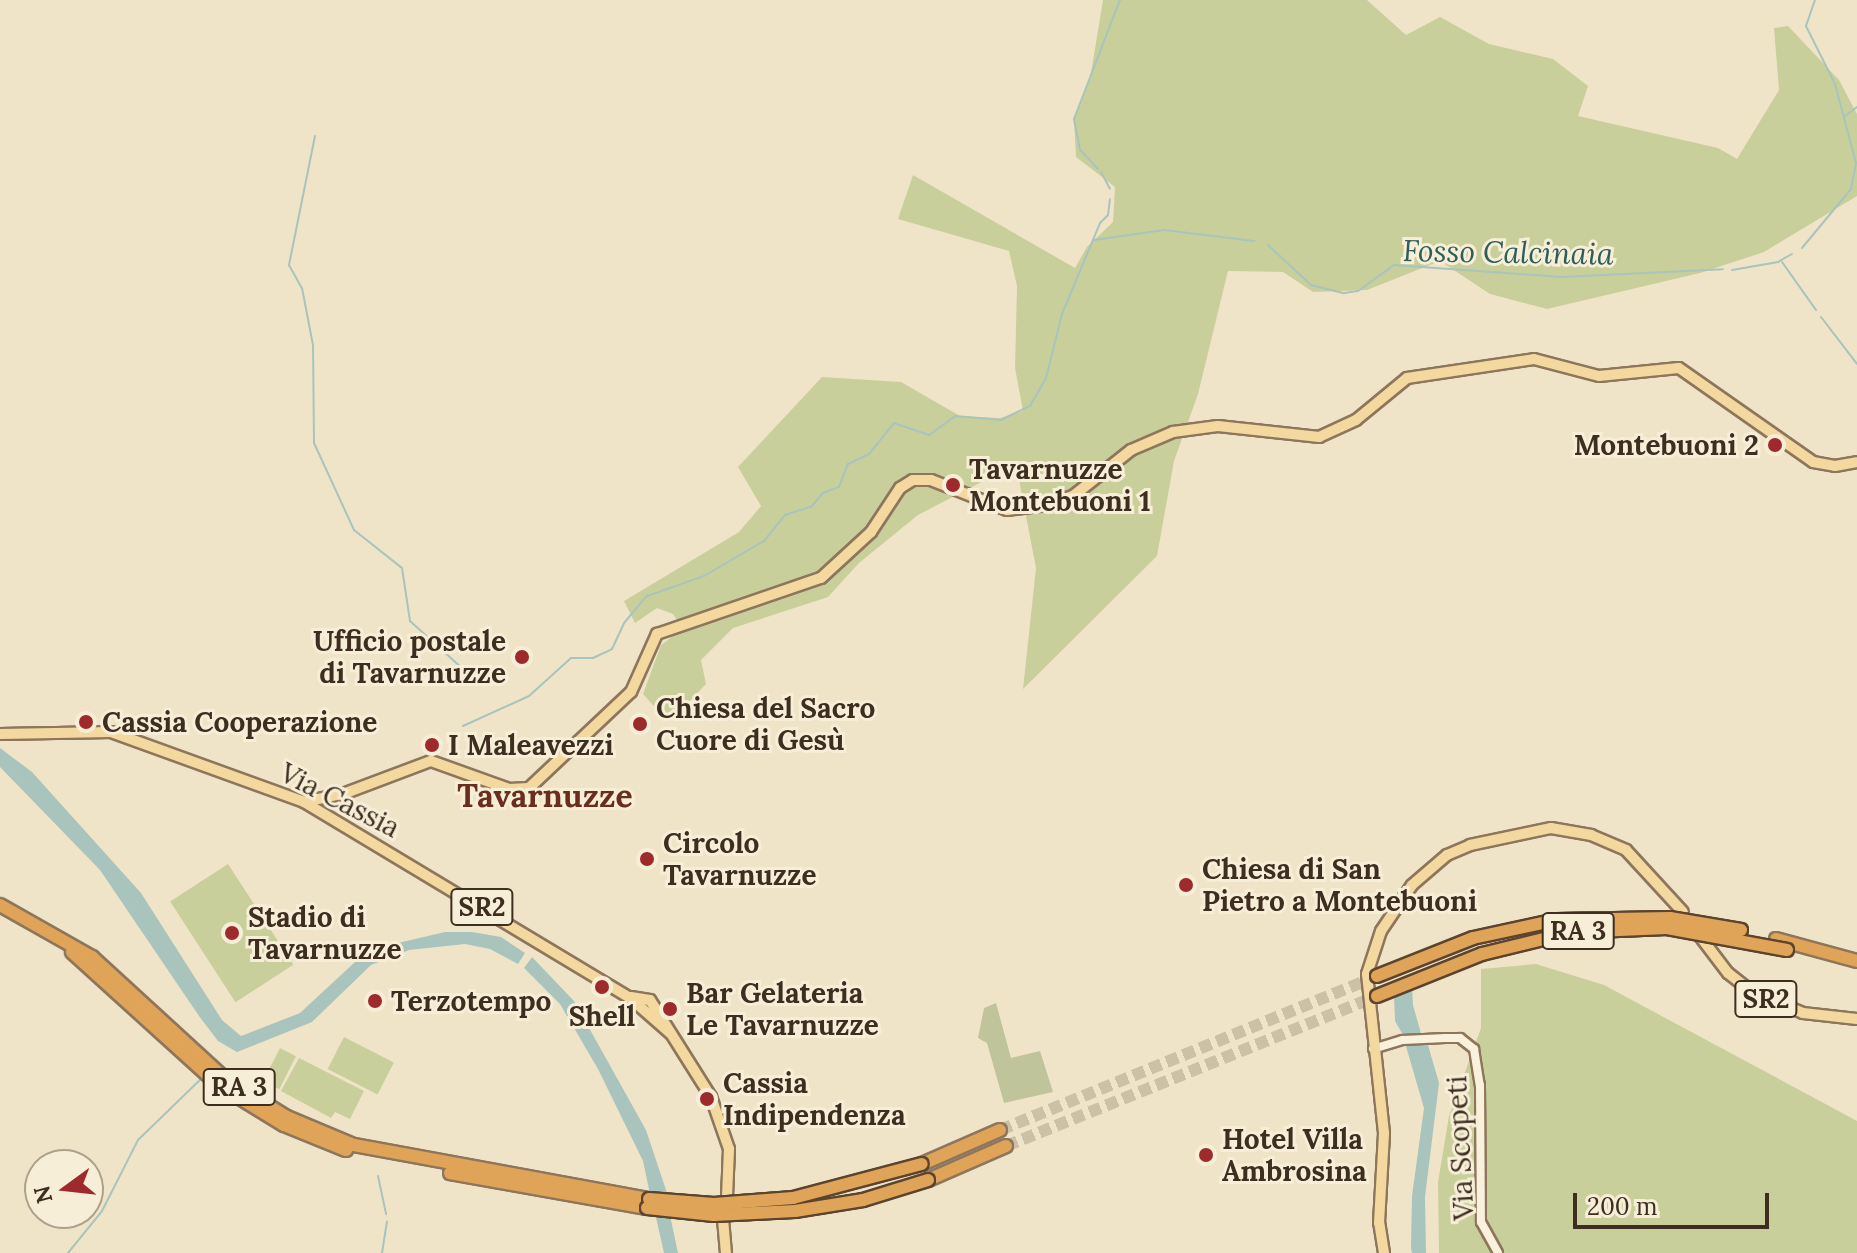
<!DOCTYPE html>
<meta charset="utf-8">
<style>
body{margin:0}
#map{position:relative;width:1857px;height:1253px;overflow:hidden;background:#f0e4c8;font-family:Lora,serif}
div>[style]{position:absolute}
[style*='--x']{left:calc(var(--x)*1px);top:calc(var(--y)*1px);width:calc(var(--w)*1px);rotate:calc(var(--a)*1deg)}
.green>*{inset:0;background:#c9cf9b;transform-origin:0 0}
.cemetery>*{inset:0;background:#bfc49a}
.water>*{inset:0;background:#a9c4bc}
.stream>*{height:2px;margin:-1px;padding:0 1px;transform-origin:1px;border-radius:1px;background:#a9c4bc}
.highway-tunnel>*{height:12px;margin-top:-6px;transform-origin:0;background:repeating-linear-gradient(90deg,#ccc0a6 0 12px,transparent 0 18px)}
.roads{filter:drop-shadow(2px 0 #8d765c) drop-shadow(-2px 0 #8d765c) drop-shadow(0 2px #8d765c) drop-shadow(0 -2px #8d765c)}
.minor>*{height:8px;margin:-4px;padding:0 4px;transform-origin:4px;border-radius:4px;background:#faf1dc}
.major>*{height:10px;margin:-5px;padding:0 5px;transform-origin:5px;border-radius:5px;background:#f3d9a0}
.highway>*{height:12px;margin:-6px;padding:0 6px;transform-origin:6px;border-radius:6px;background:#e0a458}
.bridges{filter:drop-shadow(2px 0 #5b4430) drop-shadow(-2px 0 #5b4430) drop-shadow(0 2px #5b4430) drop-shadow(0 -2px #5b4430)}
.highway-bridge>*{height:12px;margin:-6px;padding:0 6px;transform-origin:6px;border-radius:6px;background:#e0a458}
.dots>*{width:22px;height:22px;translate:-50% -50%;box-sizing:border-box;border:4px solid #f7eed8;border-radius:50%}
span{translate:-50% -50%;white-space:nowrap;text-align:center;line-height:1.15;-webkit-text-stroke:6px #f7eed8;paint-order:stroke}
.shield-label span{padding:2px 6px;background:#f7eed8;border:2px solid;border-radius:6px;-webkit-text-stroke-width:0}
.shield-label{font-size:26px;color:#3d2e20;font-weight:700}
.poi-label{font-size:28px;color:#3d2e20;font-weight:700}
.right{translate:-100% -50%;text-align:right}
.left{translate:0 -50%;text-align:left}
.street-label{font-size:28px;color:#3d2e20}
.water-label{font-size:30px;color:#2f5d5a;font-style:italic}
.quarter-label{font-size:32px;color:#6b2e1e;font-weight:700}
.north{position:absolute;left:24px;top:1149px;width:80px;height:80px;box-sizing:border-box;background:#f7eed8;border:2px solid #ada18e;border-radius:50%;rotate:255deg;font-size:22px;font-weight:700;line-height:32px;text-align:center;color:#3d2e20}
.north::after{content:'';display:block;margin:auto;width:28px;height:36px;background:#9e2a2b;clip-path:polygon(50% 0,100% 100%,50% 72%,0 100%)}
.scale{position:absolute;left:1573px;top:1193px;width:196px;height:36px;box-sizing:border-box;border:4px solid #3d2e20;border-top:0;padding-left:10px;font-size:24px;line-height:28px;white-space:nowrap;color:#3d2e20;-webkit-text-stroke:6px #f7eed8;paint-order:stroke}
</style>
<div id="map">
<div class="green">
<i style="clip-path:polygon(1103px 0,1367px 0,1406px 35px,1440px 17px,1489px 44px,1553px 59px,1588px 86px,1578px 116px,1718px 148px,1737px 159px,1779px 90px,1774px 28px,1788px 26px,1839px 80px,1857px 114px,1857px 196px,1764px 252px,1700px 273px,1547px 309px,1490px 294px,1440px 261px,1367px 290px,1313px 292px,1283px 272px,1228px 271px,1198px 394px,1174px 461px,1157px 556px,1023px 689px,1036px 568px,1016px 464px,918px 515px,859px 563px,828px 597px,733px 628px,701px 660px,706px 684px,676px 716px,659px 712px,643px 694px,661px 645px,683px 629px,673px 614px,657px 608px,635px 623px,624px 601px,739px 532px,761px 506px,738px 467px,822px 377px,901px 382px,960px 416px,1000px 418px,1023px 411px,1015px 368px,1017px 286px,1009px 251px,898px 219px,913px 175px,1075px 268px,1087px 247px,1113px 222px,1115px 187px,1076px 157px,1074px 120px,1090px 79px)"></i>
<i style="left:228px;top:864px;width:120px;height:69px;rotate:57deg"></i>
<i style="clip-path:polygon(1536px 964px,1604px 985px,1857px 1121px,1857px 1253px,1439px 1253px,1438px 1182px,1449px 1116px,1481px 1028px,1481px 969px)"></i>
<i style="left:344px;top:1037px;width:56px;height:36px;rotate:27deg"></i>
<i style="left:280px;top:1048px;width:18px;height:37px;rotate:27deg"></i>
<i style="clip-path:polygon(299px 1058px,364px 1091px,350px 1119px,335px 1112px,331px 1118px,281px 1091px)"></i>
</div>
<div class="cemetery">
<i style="clip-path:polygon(996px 1003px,1011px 1058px,1040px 1051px,1053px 1092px,1004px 1103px,987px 1043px,978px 1038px,984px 1008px)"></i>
</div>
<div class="water">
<i style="clip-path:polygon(0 748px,32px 772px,141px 893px,222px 1020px,241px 1036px,300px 1013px,368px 950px,445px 932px,472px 932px,501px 937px,525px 953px,518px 964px,490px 949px,465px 944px,409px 950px,371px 965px,312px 1022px,237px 1052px,218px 1041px,199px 1016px,100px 870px,0 767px)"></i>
<i style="clip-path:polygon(532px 957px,574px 1001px,646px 1130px,668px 1196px,650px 1194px,643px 1161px,598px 1069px,560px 1004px,524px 968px)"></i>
<i style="clip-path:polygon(1412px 987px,1413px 1005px,1422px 1037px,1403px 1035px,1395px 1021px,1394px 995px)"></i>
<i style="clip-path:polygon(1405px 1043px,1428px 1045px,1439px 1083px,1425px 1197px,1426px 1253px,1412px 1253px,1411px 1248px,1412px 1196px,1424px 1108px)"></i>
<i style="clip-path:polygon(655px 1213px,670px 1215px,678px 1253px,664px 1253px)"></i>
</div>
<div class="stream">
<i style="--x:1845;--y:116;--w:15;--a:-37"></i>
<i style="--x:315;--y:136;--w:132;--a:101.4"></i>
<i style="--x:289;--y:265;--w:26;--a:61"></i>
<i style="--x:302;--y:288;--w:58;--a:79.1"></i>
<i style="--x:313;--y:345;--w:98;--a:89.4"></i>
<i style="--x:314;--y:443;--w:96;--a:65.3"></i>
<i style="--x:354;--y:530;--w:61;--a:38.4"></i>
<i style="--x:402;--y:568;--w:54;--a:81.4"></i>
<i style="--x:410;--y:621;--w:73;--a:42.2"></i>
<i style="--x:1098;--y:169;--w:26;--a:-133"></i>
<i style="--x:1080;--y:150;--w:32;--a:-101"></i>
<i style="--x:1074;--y:119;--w:128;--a:-68.9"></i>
<i style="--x:1101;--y:172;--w:19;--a:62"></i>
<i style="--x:1094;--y:240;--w:71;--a:-8.1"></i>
<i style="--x:1164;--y:230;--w:91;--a:7"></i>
<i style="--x:1268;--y:245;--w:59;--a:42.9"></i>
<i style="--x:1311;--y:285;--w:34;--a:14"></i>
<i style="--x:1344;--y:293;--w:14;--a:-8"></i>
<i style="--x:1358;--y:291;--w:44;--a:-35.8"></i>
<i style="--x:1394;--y:265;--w:168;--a:4.1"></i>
<i style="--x:1562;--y:277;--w:161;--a:-2.8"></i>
<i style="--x:1802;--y:248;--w:77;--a:-50.3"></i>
<i style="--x:1851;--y:189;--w:26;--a:-79"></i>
<i style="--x:1856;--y:163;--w:82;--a:-104.9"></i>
<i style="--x:1835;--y:84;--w:65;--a:-116.6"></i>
<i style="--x:1806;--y:26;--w:28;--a:-71"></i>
<i style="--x:1782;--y:262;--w:59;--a:54.7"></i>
<i style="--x:1732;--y:270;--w:47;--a:-9.9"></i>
<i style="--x:1778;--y:262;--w:16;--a:-30"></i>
<i style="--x:1821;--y:317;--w:59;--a:52.5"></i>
<i style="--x:463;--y:726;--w:72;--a:-24.4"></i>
<i style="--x:529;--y:696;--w:57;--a:-42.1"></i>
<i style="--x:571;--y:658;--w:22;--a:0"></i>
<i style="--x:593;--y:658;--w:21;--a:-25"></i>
<i style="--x:612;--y:649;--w:29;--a:-65"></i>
<i style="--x:624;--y:623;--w:35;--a:-50"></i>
<i style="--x:647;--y:596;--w:60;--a:-19.3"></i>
<i style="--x:704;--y:576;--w:69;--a:-30.3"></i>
<i style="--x:764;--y:541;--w:33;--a:-51"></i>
<i style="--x:785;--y:515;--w:28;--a:-18"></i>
<i style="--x:812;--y:506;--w:17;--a:-50"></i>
<i style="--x:823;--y:493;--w:17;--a:-21"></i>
<i style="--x:839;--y:487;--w:25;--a:-69"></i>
<i style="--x:848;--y:464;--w:23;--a:-25"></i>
<i style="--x:869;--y:454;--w:40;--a:-51"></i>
<i style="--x:894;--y:423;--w:37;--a:19"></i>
<i style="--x:929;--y:435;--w:32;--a:-36"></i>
<i style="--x:955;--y:416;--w:46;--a:5"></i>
<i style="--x:1001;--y:420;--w:32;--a:-26"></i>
<i style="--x:1030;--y:406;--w:32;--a:-60"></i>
<i style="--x:1046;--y:378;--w:66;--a:-76"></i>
<i style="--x:1062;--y:314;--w:99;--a:-67.3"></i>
<i style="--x:1100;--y:223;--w:11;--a:-45"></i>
<i style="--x:1108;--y:215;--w:16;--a:-83"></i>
<i style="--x:378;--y:1176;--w:39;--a:78"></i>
<i style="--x:68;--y:1253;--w:54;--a:-51"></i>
<i style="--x:102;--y:1211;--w:80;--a:-63.1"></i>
<i style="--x:138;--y:1140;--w:89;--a:-44.1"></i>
<i style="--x:382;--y:1253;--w:32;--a:-81"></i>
</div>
<div class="highway-tunnel">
<i style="--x:1000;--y:1130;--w:407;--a:-22.2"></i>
<i style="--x:1006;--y:1146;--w:400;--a:-22"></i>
</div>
<div class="roads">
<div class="minor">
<i style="--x:1373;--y:1049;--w:31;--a:-17"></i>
<i style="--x:1403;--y:1040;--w:42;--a:-2.7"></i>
<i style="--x:1445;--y:1038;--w:15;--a:0"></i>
<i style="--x:1460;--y:1038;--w:18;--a:38"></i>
<i style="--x:1474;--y:1049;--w:36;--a:81"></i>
<i style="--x:1480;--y:1085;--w:137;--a:89.6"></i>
<i style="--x:1481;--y:1222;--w:35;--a:61"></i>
</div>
<div class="major">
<i style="--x:0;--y:734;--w:111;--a:-1"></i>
<i style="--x:111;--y:732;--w:205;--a:19.9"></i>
<i style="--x:304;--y:802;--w:379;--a:31"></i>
<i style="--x:629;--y:997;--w:55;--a:41.3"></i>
<i style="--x:304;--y:802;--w:40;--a:-12"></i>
<i style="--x:343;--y:794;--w:94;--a:-20.6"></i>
<i style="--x:431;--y:761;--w:83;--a:19.7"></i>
<i style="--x:509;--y:789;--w:20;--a:-3"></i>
<i style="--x:529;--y:788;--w:140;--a:-43.3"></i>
<i style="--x:631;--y:692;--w:64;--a:-65.9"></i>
<i style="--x:657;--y:634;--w:173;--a:-18.9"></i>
<i style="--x:821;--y:578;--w:68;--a:-42.6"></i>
<i style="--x:871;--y:532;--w:53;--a:-56.6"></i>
<i style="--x:900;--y:488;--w:15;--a:-32"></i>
<i style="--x:913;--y:480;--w:18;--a:0"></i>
<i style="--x:931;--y:480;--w:82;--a:21.5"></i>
<i style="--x:1007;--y:510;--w:35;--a:-7"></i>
<i style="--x:1042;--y:506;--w:33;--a:-18"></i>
<i style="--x:1073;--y:496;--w:74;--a:-38.4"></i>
<i style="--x:1131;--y:450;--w:46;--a:-23.2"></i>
<i style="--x:1173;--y:432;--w:45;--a:-7.6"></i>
<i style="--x:1218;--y:426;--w:102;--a:6.2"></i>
<i style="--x:1319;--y:437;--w:41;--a:-24.7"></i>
<i style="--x:1356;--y:420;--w:66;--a:-39.5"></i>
<i style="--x:1407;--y:378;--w:128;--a:-8.5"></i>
<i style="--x:1534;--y:359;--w:67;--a:14.7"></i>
<i style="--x:1599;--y:376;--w:80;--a:-5.7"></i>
<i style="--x:1679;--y:368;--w:164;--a:35"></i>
<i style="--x:1813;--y:462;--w:22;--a:10"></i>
<i style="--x:1835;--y:466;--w:22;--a:-10"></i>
<i style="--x:1699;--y:935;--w:48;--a:52.7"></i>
<i style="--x:1728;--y:973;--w:31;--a:38"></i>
<i style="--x:1752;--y:992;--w:55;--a:22.4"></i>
<i style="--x:1803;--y:1013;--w:54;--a:6.3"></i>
<i style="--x:631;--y:997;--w:19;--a:9"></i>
<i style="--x:650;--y:1000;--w:115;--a:57.8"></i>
<i style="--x:711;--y:1097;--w:55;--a:70.9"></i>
<i style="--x:729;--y:1149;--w:47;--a:92.4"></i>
<i style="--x:723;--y:1219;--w:34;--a:85"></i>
<i style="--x:1384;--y:1253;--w:30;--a:-99"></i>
<i style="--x:1379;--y:1223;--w:90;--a:-86.8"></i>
<i style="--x:1384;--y:1133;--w:160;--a:-96.1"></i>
<i style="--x:1367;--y:974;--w:45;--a:-72"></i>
<i style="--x:1381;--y:931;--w:55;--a:-56"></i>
<i style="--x:1412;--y:885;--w:46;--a:-40.6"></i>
<i style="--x:1447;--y:855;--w:25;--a:-23"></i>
<i style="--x:1470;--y:845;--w:83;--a:-11.9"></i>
<i style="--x:1551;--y:828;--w:41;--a:9.9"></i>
<i style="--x:1591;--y:835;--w:38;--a:23"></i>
<i style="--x:1626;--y:850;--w:84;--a:47.4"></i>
</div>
<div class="highway">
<i style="--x:0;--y:905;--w:106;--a:29.5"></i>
<i style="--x:92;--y:957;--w:179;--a:42.5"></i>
<i style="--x:224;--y:1078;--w:74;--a:31.8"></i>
<i style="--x:287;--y:1117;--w:73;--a:22.7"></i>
<i style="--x:354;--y:1145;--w:300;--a:10.4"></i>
<i style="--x:1776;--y:939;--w:84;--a:15.2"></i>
<i style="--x:72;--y:952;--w:200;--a:42.2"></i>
<i style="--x:220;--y:1086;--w:75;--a:31.4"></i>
<i style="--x:284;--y:1125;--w:67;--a:22"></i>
<i style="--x:922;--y:1164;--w:85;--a:-23.6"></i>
<i style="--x:450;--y:1173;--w:200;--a:10.1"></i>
<i style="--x:928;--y:1180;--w:85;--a:-23.6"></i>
</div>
</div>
<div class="bridges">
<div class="highway-bridge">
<i style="--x:1377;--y:976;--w:103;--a:-21.6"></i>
<i style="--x:1473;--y:938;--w:86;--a:-12.1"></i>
<i style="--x:1557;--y:920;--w:113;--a:-1"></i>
<i style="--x:1670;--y:918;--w:72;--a:9.6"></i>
<i style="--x:1377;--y:996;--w:113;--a:-21.8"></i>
<i style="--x:1482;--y:954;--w:93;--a:-13.7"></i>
<i style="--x:1572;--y:932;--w:95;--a:-2.4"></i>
<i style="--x:1667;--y:928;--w:122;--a:10.4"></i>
<i style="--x:649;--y:1199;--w:65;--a:4.4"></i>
<i style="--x:714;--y:1204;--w:79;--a:-4.3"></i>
<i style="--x:793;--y:1198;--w:133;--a:-14.8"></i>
<i style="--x:647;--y:1208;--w:67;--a:6"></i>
<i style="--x:714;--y:1215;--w:81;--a:-2.8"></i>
<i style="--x:795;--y:1211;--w:69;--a:-9.2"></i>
<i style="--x:863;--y:1200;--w:68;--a:-17.1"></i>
</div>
</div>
<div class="dots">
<i style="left:1775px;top:445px;background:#9e2a2b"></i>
<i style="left:953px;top:485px;background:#9e2a2b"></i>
<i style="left:522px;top:657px;background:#9e2a2b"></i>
<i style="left:86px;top:722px;background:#9e2a2b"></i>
<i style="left:640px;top:724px;background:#9e2a2b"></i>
<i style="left:432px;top:745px;background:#9e2a2b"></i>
<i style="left:647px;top:859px;background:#9e2a2b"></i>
<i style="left:1186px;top:885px;background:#9e2a2b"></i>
<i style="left:232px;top:933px;background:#9e2a2b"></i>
<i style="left:602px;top:987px;background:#9e2a2b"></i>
<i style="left:375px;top:1001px;background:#9e2a2b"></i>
<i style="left:670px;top:1009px;background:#9e2a2b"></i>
<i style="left:707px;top:1099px;background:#9e2a2b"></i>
<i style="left:1206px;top:1155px;background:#9e2a2b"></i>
</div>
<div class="shield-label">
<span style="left:482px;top:907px">SR2</span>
<span style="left:1578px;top:931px">RA 3</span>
<span style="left:1766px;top:999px">SR2</span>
<span style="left:239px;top:1087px">RA 3</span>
</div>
<div class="poi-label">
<span class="right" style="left:1759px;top:445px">Montebuoni 2</span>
<span class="left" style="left:969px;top:485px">Tavarnuzze<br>Montebuoni 1</span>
<span class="right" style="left:506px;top:657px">Ufficio postale<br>di Tavarnuzze</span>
<span class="left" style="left:656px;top:724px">Chiesa del Sacro<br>Cuore di Gesù</span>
<span class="left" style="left:102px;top:722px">Cassia Cooperazione</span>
<span class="left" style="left:448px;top:745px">I Maleavezzi</span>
<span class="left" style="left:663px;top:859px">Circolo<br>Tavarnuzze</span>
<span class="left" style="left:1202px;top:885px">Chiesa di San<br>Pietro a Montebuoni</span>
<span class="left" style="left:248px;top:933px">Stadio di<br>Tavarnuzze</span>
<span class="left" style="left:686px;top:1009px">Bar Gelateria<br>Le Tavarnuzze</span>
<span class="left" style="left:391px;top:1001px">Terzotempo</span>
<span style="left:602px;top:1016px">Shell</span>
<span class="left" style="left:723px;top:1099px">Cassia<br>Indipendenza</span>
<span class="left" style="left:1222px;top:1155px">Hotel Villa<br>Ambrosina</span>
</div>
<div class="street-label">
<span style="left:340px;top:800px;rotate:27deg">Via Cassia</span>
<span style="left:1460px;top:1148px;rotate:-93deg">Via Scopeti</span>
</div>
<div class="water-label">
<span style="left:1508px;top:252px;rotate:1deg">Fosso Calcinaia</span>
</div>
<div class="quarter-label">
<span style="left:545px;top:796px">Tavarnuzze</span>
</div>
<div class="north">N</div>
<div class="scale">200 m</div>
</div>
